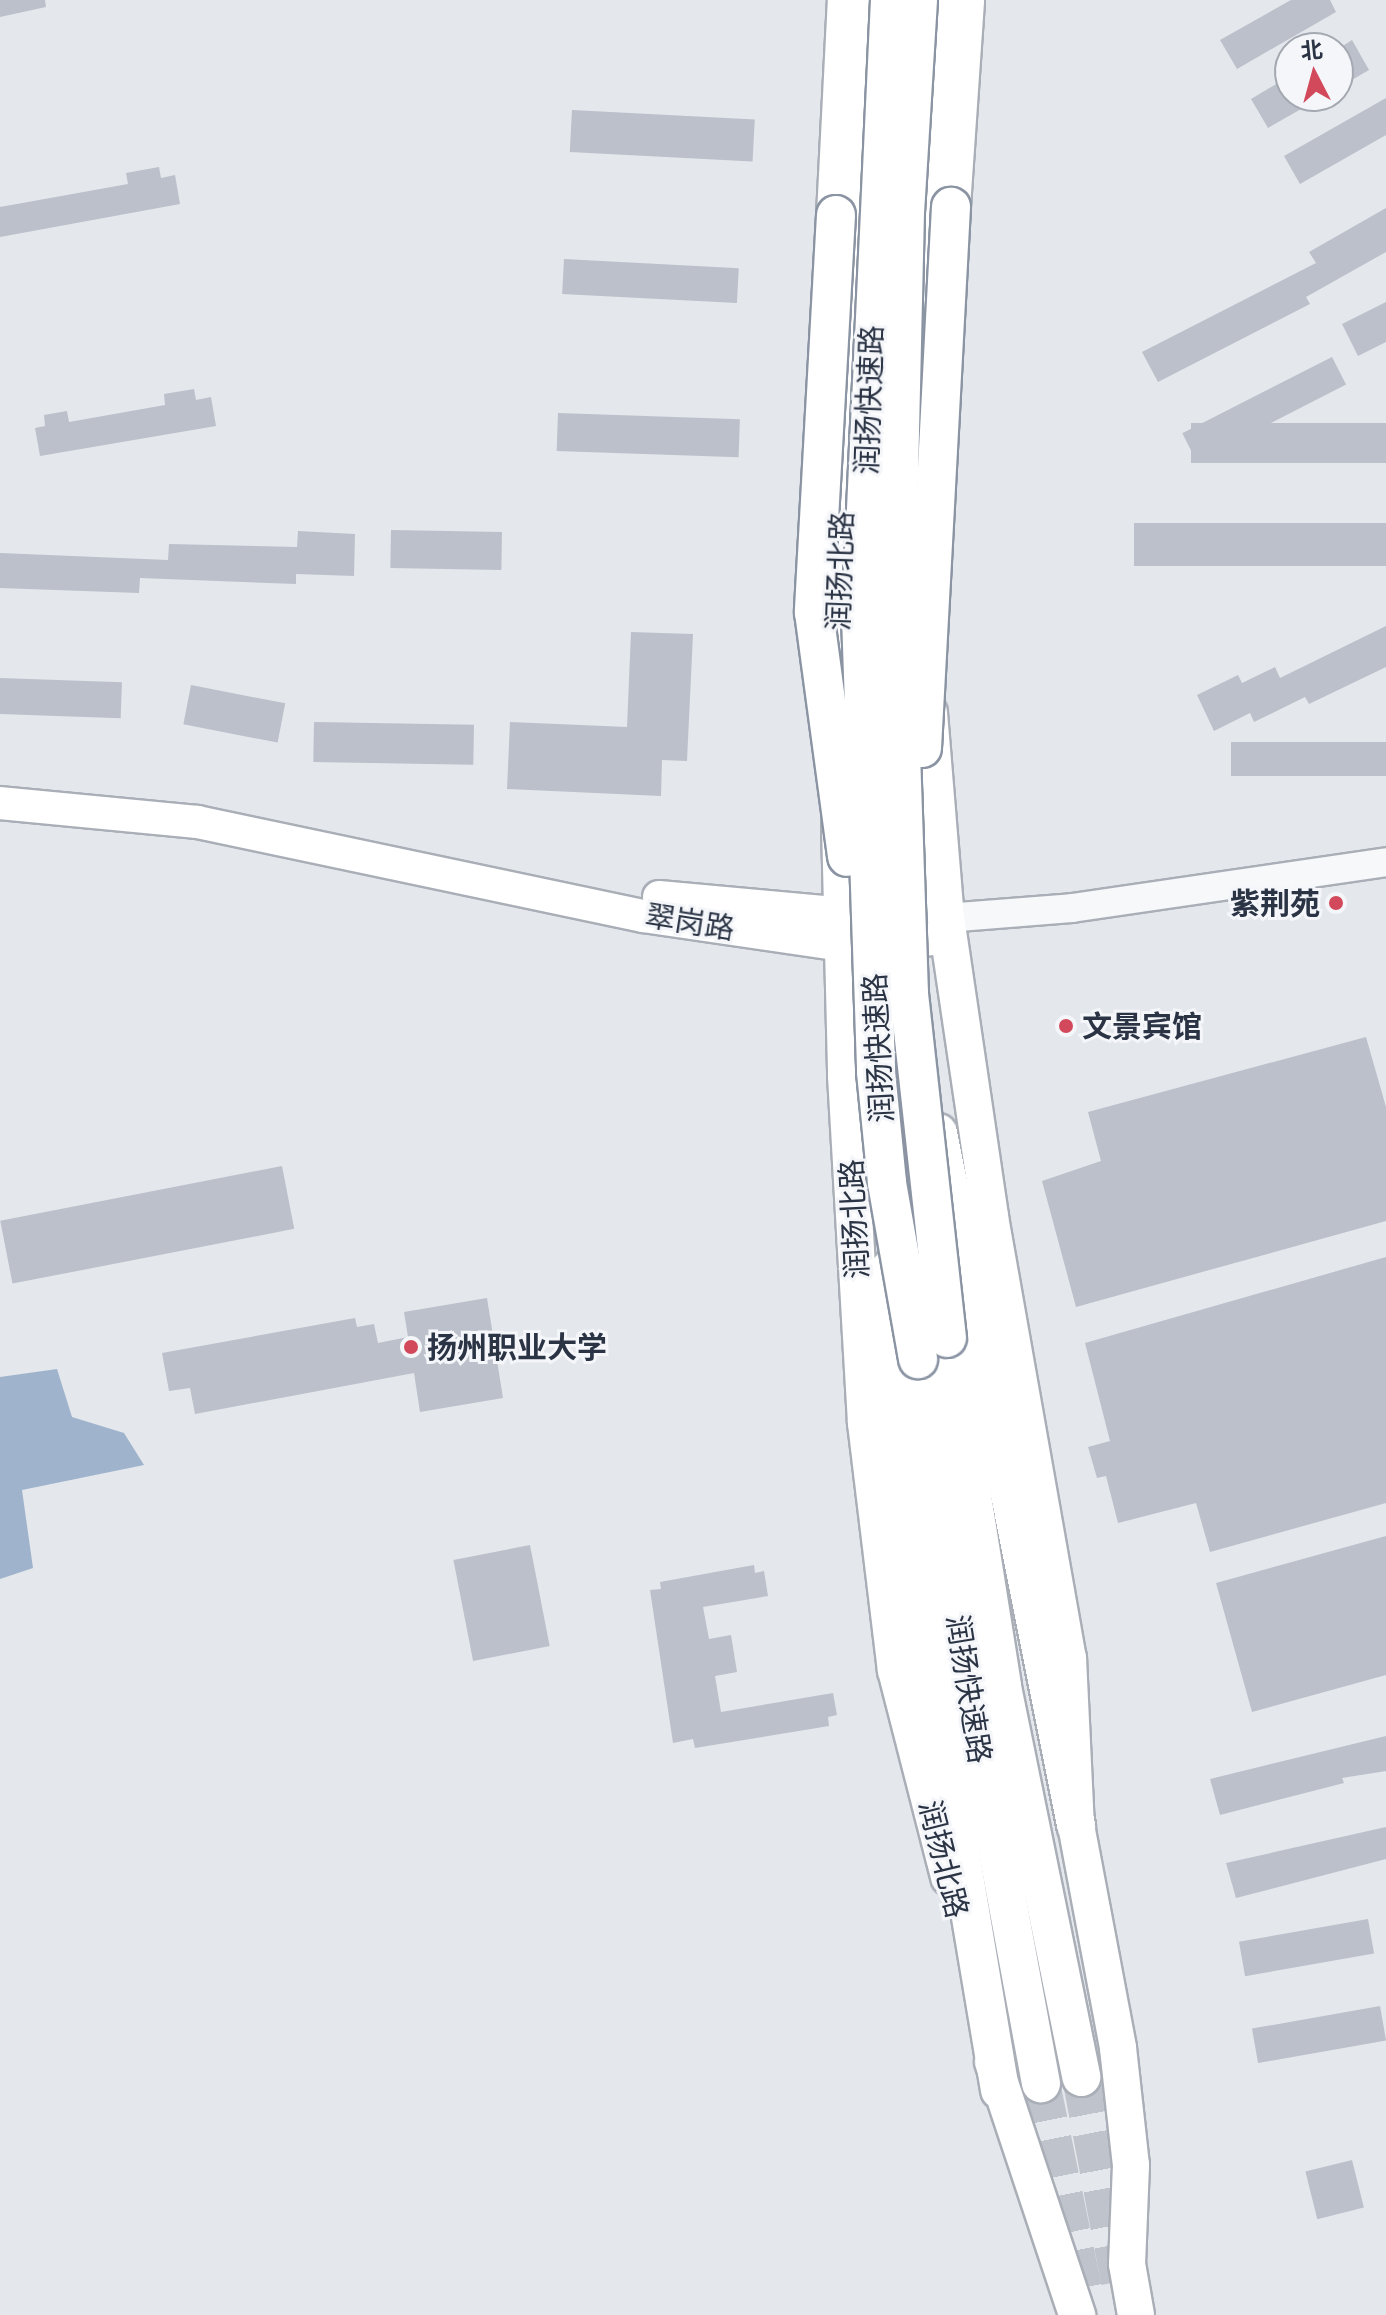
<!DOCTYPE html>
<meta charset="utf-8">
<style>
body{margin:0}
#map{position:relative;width:1386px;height:2315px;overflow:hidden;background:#e4e7ec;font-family:"PT Sans Narrow","Noto Sans SC",sans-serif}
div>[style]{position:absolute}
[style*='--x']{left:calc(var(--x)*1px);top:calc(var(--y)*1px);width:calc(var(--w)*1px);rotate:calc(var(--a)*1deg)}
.water>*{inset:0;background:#9fb4cc}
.building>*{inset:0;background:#bbc0ca;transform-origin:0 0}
.trunk-tunnel>*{height:38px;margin-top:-19px;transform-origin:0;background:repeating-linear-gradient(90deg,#bfc3cb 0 38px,transparent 0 57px)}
.roads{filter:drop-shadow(2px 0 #a9aeb7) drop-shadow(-2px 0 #a9aeb7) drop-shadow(0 2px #a9aeb7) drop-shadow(0 -2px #a9aeb7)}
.tertiary>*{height:28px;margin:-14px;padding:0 14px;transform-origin:14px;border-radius:14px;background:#f7f8fa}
.secondary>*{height:32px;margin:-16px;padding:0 16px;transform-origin:16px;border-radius:16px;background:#fff}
.primary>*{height:36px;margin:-18px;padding:0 18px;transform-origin:18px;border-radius:18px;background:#fff}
.trunk>*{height:38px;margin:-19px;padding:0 19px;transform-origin:19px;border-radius:19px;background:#fff}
.bridges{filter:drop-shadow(2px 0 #8b94a3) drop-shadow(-2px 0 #8b94a3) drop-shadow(0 2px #8b94a3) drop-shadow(0 -2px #8b94a3)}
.trunk-bridge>*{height:38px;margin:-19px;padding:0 19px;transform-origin:19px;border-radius:19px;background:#fff}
.dots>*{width:22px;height:22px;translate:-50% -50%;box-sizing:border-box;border:4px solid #f4f6f9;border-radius:50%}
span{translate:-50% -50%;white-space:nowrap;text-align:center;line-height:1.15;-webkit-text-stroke:6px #f4f6f9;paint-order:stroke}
.street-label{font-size:30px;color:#2b3445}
.poi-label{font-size:30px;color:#2b3445;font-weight:700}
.right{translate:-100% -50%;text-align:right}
.left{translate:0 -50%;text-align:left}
.north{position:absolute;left:1274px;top:32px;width:80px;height:80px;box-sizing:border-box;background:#f4f6f9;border:2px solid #a4a8b1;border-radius:50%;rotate:354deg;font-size:22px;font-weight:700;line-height:32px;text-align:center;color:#2b3445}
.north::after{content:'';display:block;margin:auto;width:28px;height:36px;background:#d1495b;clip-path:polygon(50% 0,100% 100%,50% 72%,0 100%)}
</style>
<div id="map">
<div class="water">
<i style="clip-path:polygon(57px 1369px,72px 1417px,124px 1433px,144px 1465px,22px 1490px,33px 1568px,0 1579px,0 1377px)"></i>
</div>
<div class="building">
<i style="clip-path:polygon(0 0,45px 0,46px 7px,0 17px)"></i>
<i style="clip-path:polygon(1291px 0,1330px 0,1336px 12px,1237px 69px,1220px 40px)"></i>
<i style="clip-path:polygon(1352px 40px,1369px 70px,1338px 88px,1338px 49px)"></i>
<i style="clip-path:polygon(1290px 76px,1290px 96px,1324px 96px,1268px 128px,1251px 99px)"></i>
<i style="clip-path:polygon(1386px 98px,1386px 135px,1300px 184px,1284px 156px)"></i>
<i style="left:572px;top:110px;width:183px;height:42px;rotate:3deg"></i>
<i style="clip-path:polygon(159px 167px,161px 178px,175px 175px,180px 204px,0 237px,0 207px,128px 184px,126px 173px)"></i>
<i style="clip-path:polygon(1386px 208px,1386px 252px,1306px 297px,1310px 304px,1158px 382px,1142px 352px,1316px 263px,1309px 252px)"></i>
<i style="left:564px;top:259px;width:175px;height:35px;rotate:3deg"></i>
<i style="clip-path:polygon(1386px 302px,1386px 342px,1358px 356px,1342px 324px)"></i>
<i style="left:1332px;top:357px;width:31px;height:168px;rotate:63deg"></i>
<i style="clip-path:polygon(194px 389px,196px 400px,211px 397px,216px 426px,40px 456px,35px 428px,45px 426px,44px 415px,67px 411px,69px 422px,165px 405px,164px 394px)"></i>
<i style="left:558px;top:413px;width:182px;height:38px;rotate:2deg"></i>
<i style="left:1386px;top:423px;width:40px;height:195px;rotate:90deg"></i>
<i style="left:1386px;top:523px;width:43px;height:252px;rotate:90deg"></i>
<i style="left:391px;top:530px;width:111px;height:38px;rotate:1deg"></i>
<i style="clip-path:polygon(298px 531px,355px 534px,354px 576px,296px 574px,296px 584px,140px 578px,139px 593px,0 588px,0 553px,168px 560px,169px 544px,297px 547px)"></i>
<i style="clip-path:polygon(1386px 626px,1386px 667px,1309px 704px,1305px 697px,1254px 722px,1250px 713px,1214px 731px,1197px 695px,1238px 675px,1242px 683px,1275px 667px,1280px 678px)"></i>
<i style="clip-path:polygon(631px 632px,693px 634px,687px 761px,662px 760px,661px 796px,507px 789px,510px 722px,627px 727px)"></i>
<i style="left:0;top:678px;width:122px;height:36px;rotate:2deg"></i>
<i style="left:191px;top:685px;width:96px;height:40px;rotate:11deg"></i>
<i style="left:314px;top:722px;width:160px;height:40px;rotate:1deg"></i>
<i style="left:1386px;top:742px;width:34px;height:155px;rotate:90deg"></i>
<i style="clip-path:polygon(1366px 1037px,1386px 1107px,1386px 1221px,1076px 1307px,1042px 1181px,1101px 1161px,1088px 1112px)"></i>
<i style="left:282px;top:1166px;width:64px;height:287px;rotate:79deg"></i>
<i style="clip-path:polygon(1386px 1257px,1386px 1503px,1210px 1552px,1196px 1503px,1118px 1523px,1106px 1476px,1097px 1478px,1088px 1447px,1110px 1441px,1085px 1343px)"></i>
<i style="clip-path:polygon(487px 1298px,503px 1398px,420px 1412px,414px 1373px,195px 1414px,190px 1388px,169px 1391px,162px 1353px,355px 1318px,357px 1327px,374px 1324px,378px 1343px,408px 1337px,404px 1312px)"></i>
<i style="clip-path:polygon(1386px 1536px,1386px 1675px,1252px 1712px,1216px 1583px)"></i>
<i style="left:530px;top:1545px;width:103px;height:78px;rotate:79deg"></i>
<i style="clip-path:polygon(754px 1565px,755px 1573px,764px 1571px,768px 1596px,703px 1607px,709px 1639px,731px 1635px,737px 1672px,715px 1676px,721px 1712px,833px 1693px,837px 1715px,828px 1717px,829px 1726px,695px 1748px,693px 1739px,673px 1743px,650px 1590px,661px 1589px,660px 1582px)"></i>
<i style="clip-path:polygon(1386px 1736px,1386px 1771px,1342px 1778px,1344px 1783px,1220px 1815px,1210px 1779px)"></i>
<i style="clip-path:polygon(1386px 1827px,1386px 1859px,1236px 1898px,1226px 1863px)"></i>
<i style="left:1368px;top:1919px;width:35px;height:131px;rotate:80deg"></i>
<i style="left:1380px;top:2006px;width:35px;height:130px;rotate:80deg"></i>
<i style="left:1352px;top:2160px;width:49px;height:48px;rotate:76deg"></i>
</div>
<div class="trunk-tunnel">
<i style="--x:1081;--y:2077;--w:208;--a:79.2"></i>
<i style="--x:1041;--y:2083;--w:221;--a:78.5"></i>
</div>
<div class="roads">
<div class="tertiary">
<i style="--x:946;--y:918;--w:126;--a:-4.5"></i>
<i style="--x:1072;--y:908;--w:317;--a:-8.3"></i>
</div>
<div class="secondary">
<i style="--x:0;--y:803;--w:198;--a:5.5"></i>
<i style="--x:197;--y:822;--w:456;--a:11.9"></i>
<i style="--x:643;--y:916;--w:201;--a:8.3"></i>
<i style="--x:842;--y:945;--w:108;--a:-3.7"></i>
<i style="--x:659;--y:897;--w:209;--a:5.2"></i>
</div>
<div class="primary">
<i style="--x:922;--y:422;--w:199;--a:-89.1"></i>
<i style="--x:925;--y:223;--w:224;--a:-85.6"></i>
<i style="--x:838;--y:694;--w:86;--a:-90.7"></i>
<i style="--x:837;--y:608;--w:609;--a:-87.18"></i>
<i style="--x:929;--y:713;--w:206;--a:85.3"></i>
<i style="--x:946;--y:918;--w:302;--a:81.6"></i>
<i style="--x:990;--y:1217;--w:448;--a:80"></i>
<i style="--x:1068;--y:1658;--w:167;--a:87.3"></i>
<i style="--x:1076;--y:1825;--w:227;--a:79.3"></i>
<i style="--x:1118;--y:2048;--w:118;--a:83.7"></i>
<i style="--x:1131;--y:2165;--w:99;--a:92.3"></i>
<i style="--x:1127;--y:2264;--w:52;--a:80"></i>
<i style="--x:840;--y:825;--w:251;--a:88.6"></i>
<i style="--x:846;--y:1076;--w:348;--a:86.7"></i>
<i style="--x:866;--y:1423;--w:249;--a:83.1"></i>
<i style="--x:896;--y:1670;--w:214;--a:75.6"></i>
<i style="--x:993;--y:2062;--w:267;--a:71.6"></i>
</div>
<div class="trunk">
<i style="--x:951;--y:207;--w:207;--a:-86.1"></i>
<i style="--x:836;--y:215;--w:215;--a:-87.1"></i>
<i style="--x:938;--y:1133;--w:706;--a:78.72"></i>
<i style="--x:890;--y:1269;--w:255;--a:86.6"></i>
<i style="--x:905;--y:1524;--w:574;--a:80.47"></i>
<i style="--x:947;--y:1338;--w:353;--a:81"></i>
<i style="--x:1002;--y:1687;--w:398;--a:78.5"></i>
<i style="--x:918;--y:1359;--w:340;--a:81.4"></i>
<i style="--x:969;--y:1695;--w:395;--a:79.5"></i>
</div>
</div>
<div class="bridges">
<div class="trunk-bridge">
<i style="--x:890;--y:0;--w:616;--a:92.7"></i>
<i style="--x:861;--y:615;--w:457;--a:88.1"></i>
<i style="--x:876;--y:1072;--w:112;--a:84.3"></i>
<i style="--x:887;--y:1183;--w:179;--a:80"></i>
<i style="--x:918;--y:0;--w:211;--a:93.5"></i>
<i style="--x:905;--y:211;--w:391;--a:91.3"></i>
<i style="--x:896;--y:602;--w:392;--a:88.1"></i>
<i style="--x:909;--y:994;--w:346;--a:83.7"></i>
<i style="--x:836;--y:215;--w:398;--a:93.2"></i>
<i style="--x:814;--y:612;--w:247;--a:82.3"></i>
<i style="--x:922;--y:748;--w:542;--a:-86.93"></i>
</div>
</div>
<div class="dots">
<i style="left:1336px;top:903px;background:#d1495b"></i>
<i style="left:1066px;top:1026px;background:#d1495b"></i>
<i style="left:411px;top:1347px;background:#d1495b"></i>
</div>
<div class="street-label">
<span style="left:869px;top:400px;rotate:-88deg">润扬快速路</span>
<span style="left:840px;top:571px;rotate:-88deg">润扬北路</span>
<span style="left:690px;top:922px;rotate:9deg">翠岗路</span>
<span style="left:878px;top:1048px;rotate:-93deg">润扬快速路</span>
<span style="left:854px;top:1219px;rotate:-93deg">润扬北路</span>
<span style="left:969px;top:1689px;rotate:81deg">润扬快速路</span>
<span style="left:944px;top:1859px;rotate:76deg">润扬北路</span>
</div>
<div class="poi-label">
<span class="right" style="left:1320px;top:903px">紫荆苑</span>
<span class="left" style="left:1082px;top:1026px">文景宾馆</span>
<span class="left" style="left:427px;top:1347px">扬州职业大学</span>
</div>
<div class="north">北</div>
</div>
